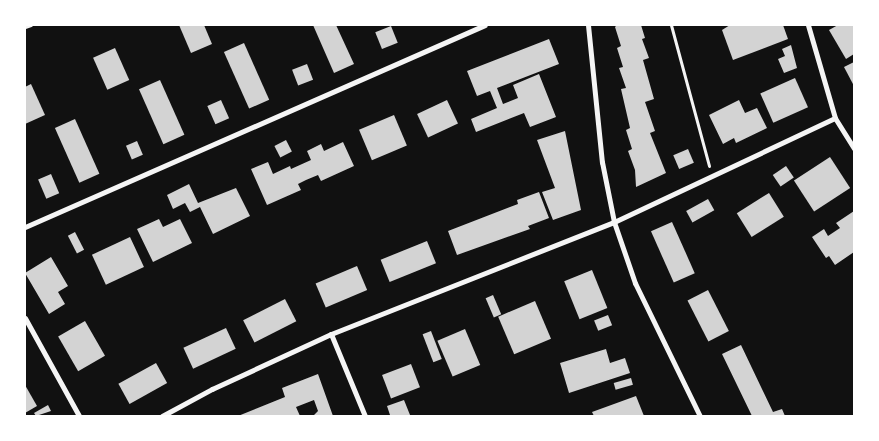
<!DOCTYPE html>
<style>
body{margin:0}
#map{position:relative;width:879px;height:441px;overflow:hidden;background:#111;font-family:"Space Grotesk",sans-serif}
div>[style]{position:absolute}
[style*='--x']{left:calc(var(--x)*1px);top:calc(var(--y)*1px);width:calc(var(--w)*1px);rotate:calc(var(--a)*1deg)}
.building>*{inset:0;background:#d3d3d3;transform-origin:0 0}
.path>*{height:3px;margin:-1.5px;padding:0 1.5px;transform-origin:1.5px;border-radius:1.5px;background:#f5f5f5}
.minor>*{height:5px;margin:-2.5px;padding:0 2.5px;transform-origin:2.5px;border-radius:2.5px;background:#f5f5f5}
span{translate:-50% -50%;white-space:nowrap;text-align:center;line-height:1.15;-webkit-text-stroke:4px #fff;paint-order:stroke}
.frame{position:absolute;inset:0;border:26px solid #fff;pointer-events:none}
</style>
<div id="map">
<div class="building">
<i style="clip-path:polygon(179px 25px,204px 25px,212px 44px,191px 53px)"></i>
<i style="clip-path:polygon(313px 25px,336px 25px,354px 64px,334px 73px)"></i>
<i style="clip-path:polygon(617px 25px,641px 25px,645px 38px,642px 39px,649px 58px,643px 60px,654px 99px,645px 102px,655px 131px,650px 133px,666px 173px,636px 187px,635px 170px,628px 151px,632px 149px,626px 130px,630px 128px,621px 89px,626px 88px,619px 68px,623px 67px,617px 48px,621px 46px,615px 27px)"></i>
<i style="clip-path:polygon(730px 25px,783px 25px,788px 39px,733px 60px,722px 30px)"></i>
<i style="clip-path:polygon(838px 25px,854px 25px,854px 54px,846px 59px,829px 30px)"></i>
<i style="left:391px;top:26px;width:18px;height:17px;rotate:68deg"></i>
<i style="clip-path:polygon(549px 39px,559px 64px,497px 88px,503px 104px,518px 98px,513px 85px,539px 74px,556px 117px,530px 127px,524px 113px,476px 132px,471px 119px,497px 108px,490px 91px,477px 96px,467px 71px)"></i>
<i style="left:244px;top:43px;width:62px;height:22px;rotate:66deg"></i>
<i style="clip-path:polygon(791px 45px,797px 68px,784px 73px,778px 59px,785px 56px,782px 49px)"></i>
<i style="left:115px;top:48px;width:35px;height:24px;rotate:66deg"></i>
<i style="clip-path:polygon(854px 62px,854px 86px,844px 67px)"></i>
<i style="left:307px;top:64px;width:17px;height:16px;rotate:69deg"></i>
<i style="left:795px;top:78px;width:32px;height:38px;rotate:66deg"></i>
<i style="left:160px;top:80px;width:60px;height:23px;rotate:66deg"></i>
<i style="clip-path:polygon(31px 84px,45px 115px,25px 124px,25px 87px)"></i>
<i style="left:221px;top:100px;width:20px;height:15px;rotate:66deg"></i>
<i style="left:447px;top:100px;width:26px;height:33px;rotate:65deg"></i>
<i style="clip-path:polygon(739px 100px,745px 113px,757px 108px,767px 128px,736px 143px,734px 138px,723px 144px,709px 115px)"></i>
<i style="left:394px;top:115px;width:33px;height:38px;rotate:67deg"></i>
<i style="left:75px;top:119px;width:60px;height:22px;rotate:66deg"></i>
<i style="clip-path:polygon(565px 131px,581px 210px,553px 220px,542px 192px,555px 188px,537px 140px)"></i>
<i style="left:286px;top:140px;width:13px;height:13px;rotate:63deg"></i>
<i style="left:137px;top:141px;width:15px;height:12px;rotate:67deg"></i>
<i style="clip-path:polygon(343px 142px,354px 166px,321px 181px,318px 175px,306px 180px,298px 184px,301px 190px,267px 205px,251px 169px,268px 162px,273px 174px,290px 166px,291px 169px,311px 160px,307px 151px,321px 144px,324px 151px)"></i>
<i style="left:688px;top:149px;width:15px;height:16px;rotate:67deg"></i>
<i style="left:830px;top:157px;width:37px;height:43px;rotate:57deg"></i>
<i style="left:786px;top:166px;width:14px;height:16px;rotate:56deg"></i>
<i style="left:51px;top:174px;width:21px;height:14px;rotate:67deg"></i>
<i style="clip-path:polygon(189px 184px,198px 203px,236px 188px,250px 216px,213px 234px,200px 207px,190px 212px,185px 203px,173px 209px,167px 195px)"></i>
<i style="clip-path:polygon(539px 192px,549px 218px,528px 226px,530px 229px,457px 255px,448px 231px,518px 204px,517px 200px)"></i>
<i style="left:769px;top:193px;width:28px;height:38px;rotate:58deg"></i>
<i style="left:708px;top:199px;width:13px;height:25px;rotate:61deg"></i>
<i style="clip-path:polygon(854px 211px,854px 252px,835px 265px,829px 256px,826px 258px,812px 237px,824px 229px,828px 236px,840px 228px,836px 223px)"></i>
<i style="clip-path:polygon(159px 219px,163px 227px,180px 219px,192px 243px,153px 262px,137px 229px)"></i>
<i style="left:672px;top:222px;width:56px;height:23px;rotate:66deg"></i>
<i style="left:75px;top:232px;width:20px;height:8px;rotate:63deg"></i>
<i style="left:130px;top:237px;width:33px;height:42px;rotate:65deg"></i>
<i style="left:427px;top:241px;width:24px;height:50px;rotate:68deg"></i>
<i style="clip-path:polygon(51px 257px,68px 286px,58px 292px,65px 304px,49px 314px,25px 273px)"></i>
<i style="left:357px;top:266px;width:26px;height:45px;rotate:67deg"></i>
<i style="left:592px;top:270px;width:41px;height:30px;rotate:68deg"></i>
<i style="left:708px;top:290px;width:46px;height:23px;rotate:63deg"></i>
<i style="left:493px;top:295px;width:21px;height:8px;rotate:67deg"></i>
<i style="left:285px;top:299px;width:25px;height:47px;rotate:63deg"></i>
<i style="left:535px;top:301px;width:41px;height:40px;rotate:67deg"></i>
<i style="left:608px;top:315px;width:11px;height:15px;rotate:68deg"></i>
<i style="left:85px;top:321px;width:40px;height:31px;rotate:60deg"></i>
<i style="left:226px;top:328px;width:23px;height:47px;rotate:65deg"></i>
<i style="left:465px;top:329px;width:39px;height:30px;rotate:67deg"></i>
<i style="left:431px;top:331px;width:30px;height:9px;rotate:69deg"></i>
<i style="clip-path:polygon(741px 345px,773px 412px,782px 409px,785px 416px,752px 416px,722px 354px)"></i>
<i style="clip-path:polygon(606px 349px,610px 363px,625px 358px,630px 373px,569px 393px,560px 363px)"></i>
<i style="left:156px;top:363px;width:23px;height:43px;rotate:61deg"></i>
<i style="left:411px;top:364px;width:25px;height:31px;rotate:69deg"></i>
<i style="clip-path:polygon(318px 374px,333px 416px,313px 416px,318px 411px,314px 400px,296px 407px,300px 416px,238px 416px,285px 397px,282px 388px)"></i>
<i style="left:631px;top:378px;width:7px;height:18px;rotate:74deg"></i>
<i style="clip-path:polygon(25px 385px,37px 406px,25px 413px)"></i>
<i style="clip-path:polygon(636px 396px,644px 416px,594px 416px,592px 412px)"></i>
<i style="clip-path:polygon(404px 400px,410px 415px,390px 415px,387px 406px)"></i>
<i style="clip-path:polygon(48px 405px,51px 411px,36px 416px,34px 413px)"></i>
</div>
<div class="path">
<i style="--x:671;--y:25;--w:146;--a:74.9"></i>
<i style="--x:25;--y:27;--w:6;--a:-18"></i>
</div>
<div class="minor">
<i style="--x:588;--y:25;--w:138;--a:84.2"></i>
<i style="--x:602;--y:162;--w:61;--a:78.7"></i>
<i style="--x:614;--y:222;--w:65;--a:71"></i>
<i style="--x:635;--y:283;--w:148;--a:64"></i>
<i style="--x:808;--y:25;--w:97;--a:73.8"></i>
<i style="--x:835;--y:118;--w:36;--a:58"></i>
<i style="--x:25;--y:227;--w:502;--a:-23.71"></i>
<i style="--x:25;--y:318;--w:112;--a:61.1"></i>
<i style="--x:331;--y:334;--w:89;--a:67.5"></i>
<i style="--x:162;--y:416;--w:57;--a:-28.4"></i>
<i style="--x:212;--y:389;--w:131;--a:-24.8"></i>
<i style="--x:331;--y:334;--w:304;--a:-21.6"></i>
<i style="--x:614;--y:222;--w:244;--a:-25.2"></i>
</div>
<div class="frame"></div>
</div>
